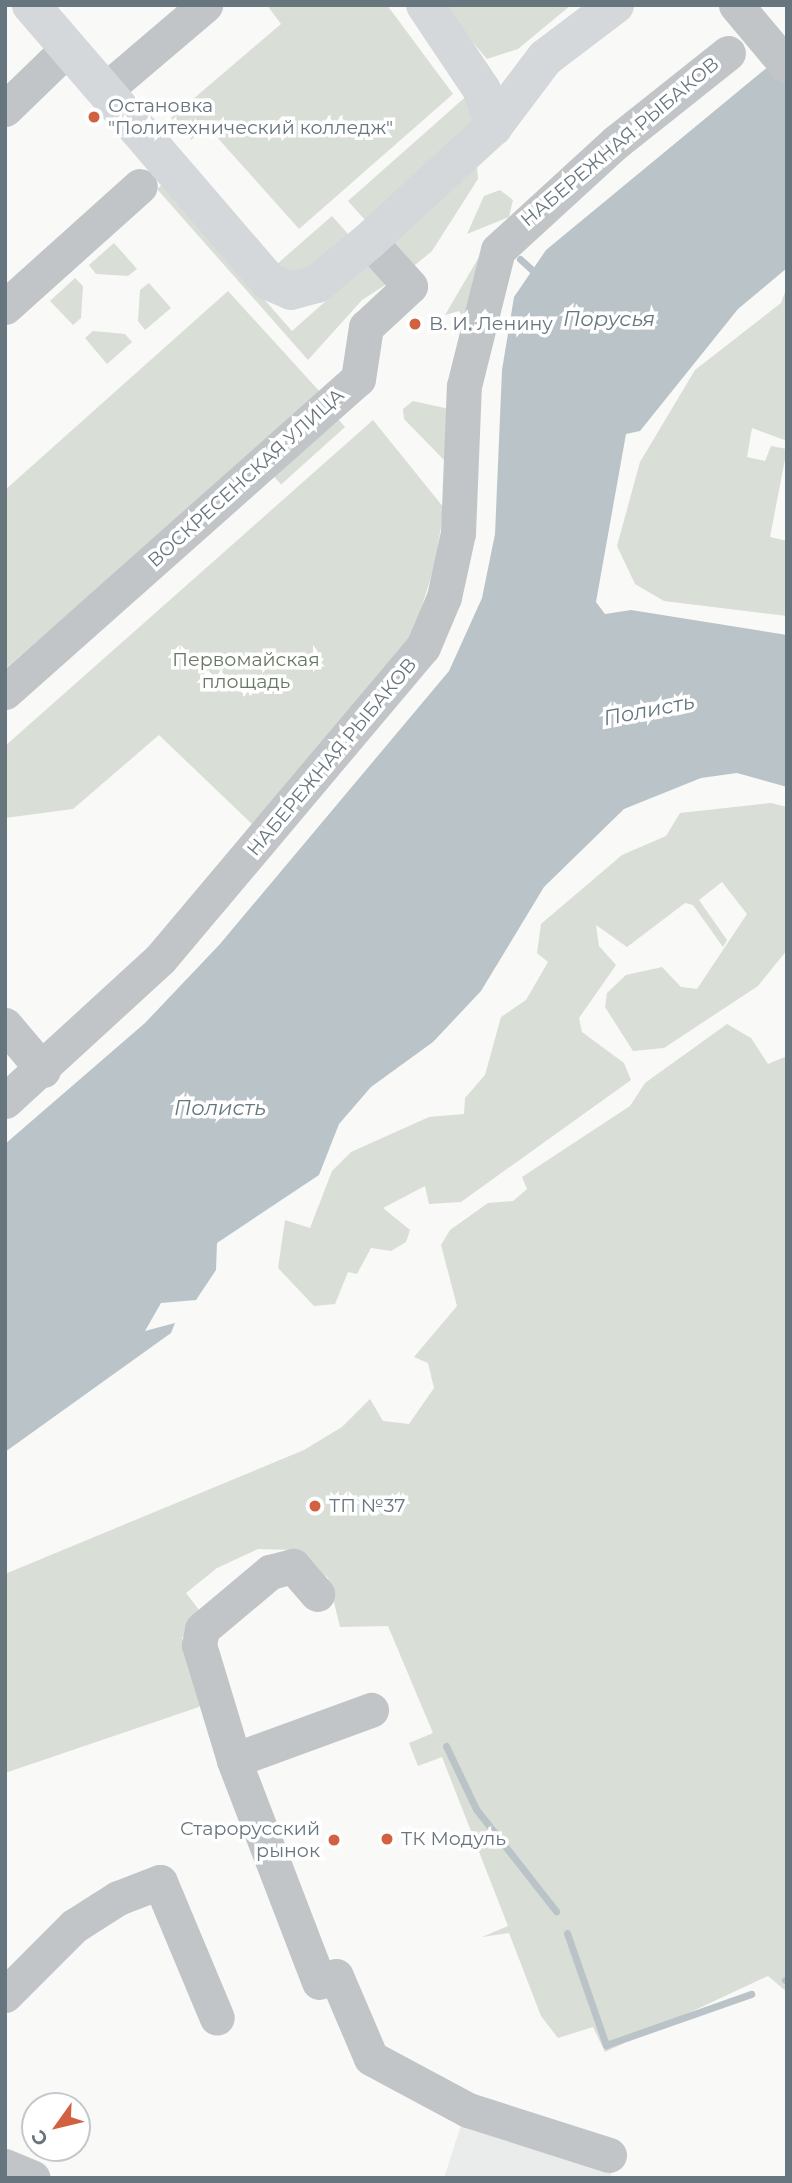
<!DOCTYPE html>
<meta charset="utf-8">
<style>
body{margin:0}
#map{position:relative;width:792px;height:2183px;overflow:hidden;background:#f9f9f7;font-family:Montserrat,sans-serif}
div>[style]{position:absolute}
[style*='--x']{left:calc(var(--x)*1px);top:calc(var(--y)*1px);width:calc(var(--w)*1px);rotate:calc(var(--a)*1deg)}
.built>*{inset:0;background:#eaebeb}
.green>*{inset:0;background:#d9ded7;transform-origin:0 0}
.water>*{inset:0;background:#bac4c8}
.stream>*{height:7px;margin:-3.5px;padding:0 3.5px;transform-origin:3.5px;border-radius:3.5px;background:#bac4c8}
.minor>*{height:35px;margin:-17.5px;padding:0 17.5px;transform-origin:17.5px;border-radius:17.5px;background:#c1c5c8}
.major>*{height:38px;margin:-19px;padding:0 19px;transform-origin:19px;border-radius:19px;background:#d5d8db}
.dots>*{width:19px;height:19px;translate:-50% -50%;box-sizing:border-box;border:4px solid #fff;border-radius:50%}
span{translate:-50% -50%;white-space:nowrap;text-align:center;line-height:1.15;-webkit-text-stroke:7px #fff;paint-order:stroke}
.poi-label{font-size:19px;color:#67757f}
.left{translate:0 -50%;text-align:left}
.right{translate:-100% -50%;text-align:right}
.street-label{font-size:19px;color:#67757f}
.park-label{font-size:19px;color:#697866}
.water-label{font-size:21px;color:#67797f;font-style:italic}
.frame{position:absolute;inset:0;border:7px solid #67757f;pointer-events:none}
.north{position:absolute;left:21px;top:2092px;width:70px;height:70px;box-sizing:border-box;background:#fff;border:2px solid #c2c8cc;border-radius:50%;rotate:236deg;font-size:19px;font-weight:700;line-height:28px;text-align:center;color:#67757f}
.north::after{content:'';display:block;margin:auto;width:24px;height:32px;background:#d16140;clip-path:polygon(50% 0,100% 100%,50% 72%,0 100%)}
</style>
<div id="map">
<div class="built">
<i style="clip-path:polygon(463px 2119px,613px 2169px,610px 2178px,444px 2178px)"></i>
</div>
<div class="green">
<i style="clip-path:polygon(267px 5px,387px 5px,453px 94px,299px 229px,207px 126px,191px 140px,171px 118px,281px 24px)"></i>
<i style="clip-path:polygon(441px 5px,571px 5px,518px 49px,487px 59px)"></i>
<i style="clip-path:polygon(471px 92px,476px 118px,366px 221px,348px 201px)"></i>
<i style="clip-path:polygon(477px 167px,478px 179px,432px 251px,409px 270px,388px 246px)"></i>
<i style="clip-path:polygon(163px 184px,292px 331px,371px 261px,390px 282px,362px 300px,308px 360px,157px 189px)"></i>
<i style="clip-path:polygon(500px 190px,513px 200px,509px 217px,467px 234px,484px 196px)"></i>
<i style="clip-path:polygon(332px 216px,349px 235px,309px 270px,290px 273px,277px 264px)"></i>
<i style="clip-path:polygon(114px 243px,137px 269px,128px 276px,96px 274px,89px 265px)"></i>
<i style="clip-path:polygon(479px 257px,466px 321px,459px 311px,445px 315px)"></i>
<i style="clip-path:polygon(75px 278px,83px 286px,81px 318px,73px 325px,50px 301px)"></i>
<i style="clip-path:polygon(149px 283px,171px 308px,145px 330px,138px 321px,140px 290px)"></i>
<i style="clip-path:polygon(787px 287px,787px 441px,752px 428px,747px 457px,765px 461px,771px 446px,787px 449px,770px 537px,787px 541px,787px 616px,664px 601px,635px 584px,617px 546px,640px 462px,695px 370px,781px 303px)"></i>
<i style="clip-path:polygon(228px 291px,321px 393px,5px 669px,5px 490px)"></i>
<i style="clip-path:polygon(93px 331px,125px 334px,132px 342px,107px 364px,85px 338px)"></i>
<i style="clip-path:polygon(413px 401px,449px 409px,444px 460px,404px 419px,403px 409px)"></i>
<i style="left:337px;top:418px;width:12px;height:86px;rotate:48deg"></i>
<i style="clip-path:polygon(373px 420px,444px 508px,435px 564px,413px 635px,253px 825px,159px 735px,73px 809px,5px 818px,5px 746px)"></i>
<i style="clip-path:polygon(771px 803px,787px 807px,787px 950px,758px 986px,664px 1048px,633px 1051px,605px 1007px,607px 993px,626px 975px,662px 967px,681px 987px,697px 989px,747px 914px,722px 882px,699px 900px,727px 940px,723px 947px,693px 905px,685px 903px,627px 947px,596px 925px,599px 946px,616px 965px,579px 1018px,582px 1032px,624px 1063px,631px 1080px,461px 1202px,429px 1204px,425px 1186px,383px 1208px,410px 1230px,406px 1242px,391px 1251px,371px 1248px,357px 1274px,348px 1272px,335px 1304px,314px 1306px,278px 1268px,285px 1220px,310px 1228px,332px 1171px,351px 1152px,429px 1117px,464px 1114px,465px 1098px,485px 1075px,501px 1017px,526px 1000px,548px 962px,537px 953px,541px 924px,622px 855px,666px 836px,680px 813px)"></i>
<i style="clip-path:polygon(727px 1024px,751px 1038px,768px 1064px,787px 1056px,787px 1992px,768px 1976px,605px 2052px,593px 2027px,558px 2038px,541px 2016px,509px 1933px,482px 1937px,508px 1926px,442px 1757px,418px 1766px,409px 1743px,433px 1733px,388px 1626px,340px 1627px,328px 1578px,294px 1550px,258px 1549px,217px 1568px,186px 1593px,203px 1615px,182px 1638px,204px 1695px,199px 1707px,5px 1773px,5px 1574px,304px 1450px,342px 1427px,370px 1399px,383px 1421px,409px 1424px,434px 1388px,428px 1363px,414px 1357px,457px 1306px,441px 1245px,450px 1230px,488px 1203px,513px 1201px,527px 1189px,522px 1177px,630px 1106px,645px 1083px)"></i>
</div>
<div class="water">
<i style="clip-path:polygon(787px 51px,787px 268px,738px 309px,640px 431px,626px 434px,596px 602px,605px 614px,631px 610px,787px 635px,787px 787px,737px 773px,701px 778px,624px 809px,544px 887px,481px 991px,433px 1042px,371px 1087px,339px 1124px,319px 1175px,217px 1243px,216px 1270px,196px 1300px,161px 1303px,145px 1331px,175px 1323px,171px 1333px,5px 1452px,5px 1144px,145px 1023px,220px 944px,449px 671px,482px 598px,495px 534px,502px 370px,514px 297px,546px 250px)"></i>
</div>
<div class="stream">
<i style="--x:520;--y:259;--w:24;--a:42"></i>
<i style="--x:446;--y:1746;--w:70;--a:64.5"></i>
<i style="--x:476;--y:1809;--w:130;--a:51.9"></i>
<i style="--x:567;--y:1933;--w:119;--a:70.8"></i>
<i style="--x:606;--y:2045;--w:154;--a:-19.4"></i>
<i style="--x:785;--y:1980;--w:2;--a:-27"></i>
</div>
<div class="minor">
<i style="--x:736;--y:5;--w:80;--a:50.1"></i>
<i style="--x:104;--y:91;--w:133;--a:-40.4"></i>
<i style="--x:5;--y:109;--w:88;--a:-44.1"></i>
<i style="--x:5;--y:307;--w:181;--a:-41.9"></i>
<i style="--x:5;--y:692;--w:472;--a:-41.6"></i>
<i style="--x:358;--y:379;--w:53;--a:-81.3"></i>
<i style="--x:366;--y:327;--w:60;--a:-43"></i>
<i style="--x:410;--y:286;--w:61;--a:-132.3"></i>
<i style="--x:5;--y:1025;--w:59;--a:49.8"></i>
<i style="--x:5;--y:1101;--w:210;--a:-42.5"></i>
<i style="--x:160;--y:959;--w:408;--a:-49.9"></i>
<i style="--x:423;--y:647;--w:54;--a:-67.2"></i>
<i style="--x:444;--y:597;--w:66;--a:-77.7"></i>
<i style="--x:458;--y:533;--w:147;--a:-87.7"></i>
<i style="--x:464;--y:386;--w:140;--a:-76"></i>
<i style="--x:498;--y:250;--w:160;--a:-42.5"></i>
<i style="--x:616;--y:142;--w:143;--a:-38.5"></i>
<i style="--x:234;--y:1760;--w:120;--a:-106.9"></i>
<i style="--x:199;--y:1645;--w:16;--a:-79"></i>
<i style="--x:202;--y:1629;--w:89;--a:-40"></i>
<i style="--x:270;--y:1572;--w:24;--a:-15"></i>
<i style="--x:293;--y:1566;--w:37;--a:49"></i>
<i style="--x:336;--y:1976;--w:89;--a:66.9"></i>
<i style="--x:371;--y:2058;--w:110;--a:28.2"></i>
<i style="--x:468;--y:2110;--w:148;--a:17.7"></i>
<i style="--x:319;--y:1982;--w:238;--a:-111"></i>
<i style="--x:234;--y:1760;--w:146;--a:-20.1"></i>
<i style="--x:5;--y:1995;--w:98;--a:-45"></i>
<i style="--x:74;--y:1926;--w:52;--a:-32.5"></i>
<i style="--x:118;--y:1898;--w:45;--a:-20.9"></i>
<i style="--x:160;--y:1882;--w:147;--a:67.3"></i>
<i style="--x:5;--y:2166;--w:30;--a:23"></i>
</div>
<div class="major">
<i style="--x:31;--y:5;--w:364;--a:49.3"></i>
<i style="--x:268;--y:281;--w:25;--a:23"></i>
<i style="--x:291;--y:291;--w:27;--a:-15"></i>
<i style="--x:317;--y:284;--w:67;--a:-39.6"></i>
<i style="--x:369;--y:241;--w:168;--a:-42.6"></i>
<i style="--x:493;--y:127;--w:86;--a:-53"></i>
<i style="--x:545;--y:58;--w:88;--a:-37.1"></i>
<i style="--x:425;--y:5;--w:102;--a:56.2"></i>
<i style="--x:482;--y:90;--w:39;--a:73"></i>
</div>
<div class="dots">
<i style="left:94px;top:117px;background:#d16140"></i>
<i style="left:415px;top:324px;background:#d16140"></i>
<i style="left:315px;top:1506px;background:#d16140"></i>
<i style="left:387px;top:1839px;background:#d16140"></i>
<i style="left:334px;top:1840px;background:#d16140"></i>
</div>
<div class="poi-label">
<span class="left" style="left:108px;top:117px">Остановка<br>"Политехнический колледж"</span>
<span class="left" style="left:429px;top:324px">В. И. Ленину</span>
<span class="left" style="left:329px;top:1506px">ТП №37</span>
<span class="right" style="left:320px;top:1840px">Старорусский<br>рынок</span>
<span class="left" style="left:401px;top:1839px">ТК Модуль</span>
</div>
<div class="street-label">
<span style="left:620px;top:142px;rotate:-40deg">НАБЕРЕЖНАЯ РЫБАКОВ</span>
<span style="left:246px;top:478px;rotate:-42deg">ВОСКРЕСЕНСКАЯ УЛИЦА</span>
<span style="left:332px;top:757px;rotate:-50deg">НАБЕРЕЖНАЯ РЫБАКОВ</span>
</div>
<div class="park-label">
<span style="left:246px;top:671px">Первомайская<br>площадь</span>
</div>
<div class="water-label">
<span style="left:609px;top:319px">Порусья</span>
<span style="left:649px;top:710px;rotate:-11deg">Полисть</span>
<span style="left:220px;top:1108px">Полисть</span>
</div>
<div class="frame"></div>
<div class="north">С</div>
</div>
